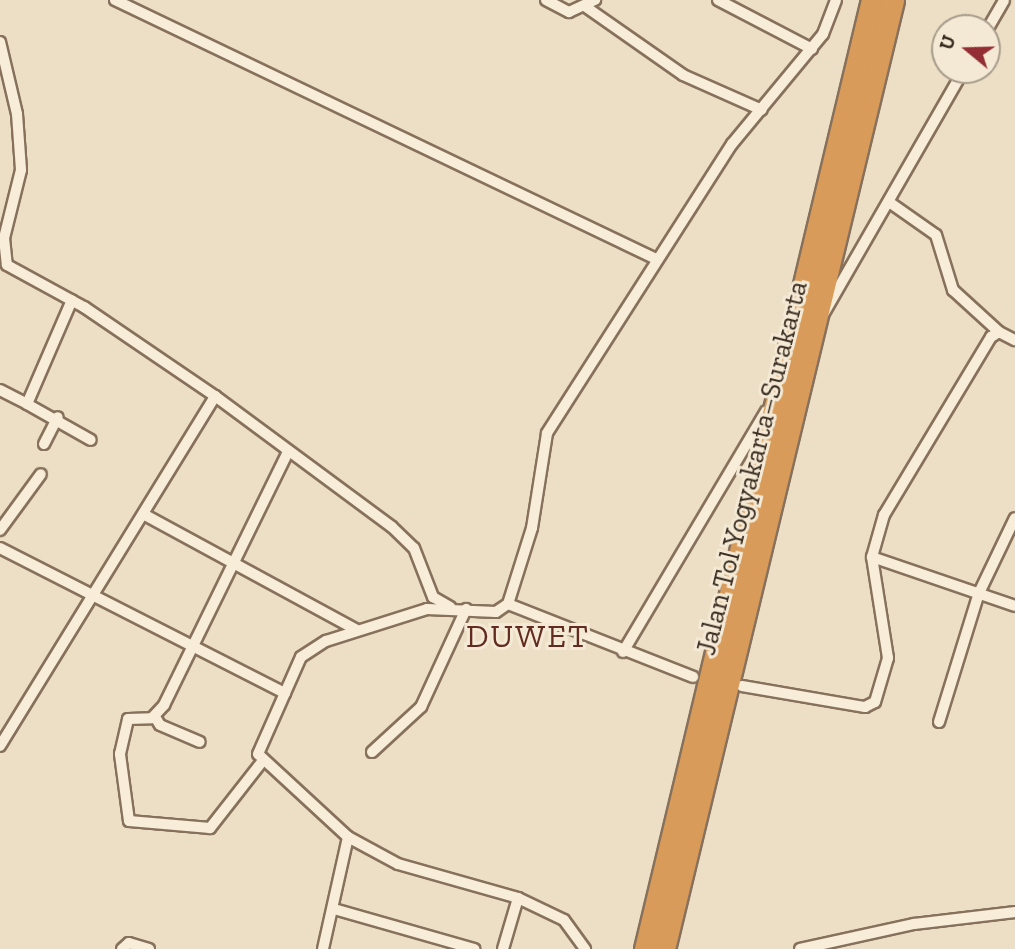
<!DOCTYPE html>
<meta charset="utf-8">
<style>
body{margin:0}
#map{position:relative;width:1015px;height:949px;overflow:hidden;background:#ecdfc5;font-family:"Zilla Slab",serif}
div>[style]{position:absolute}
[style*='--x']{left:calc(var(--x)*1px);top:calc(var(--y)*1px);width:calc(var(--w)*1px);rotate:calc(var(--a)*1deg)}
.roads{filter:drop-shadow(2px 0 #87715c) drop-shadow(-2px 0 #87715c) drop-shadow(0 2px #87715c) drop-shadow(0 -2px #87715c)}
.street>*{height:10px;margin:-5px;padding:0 5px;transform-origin:5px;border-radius:5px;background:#f7edd8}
.highway>*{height:21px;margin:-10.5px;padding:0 10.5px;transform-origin:10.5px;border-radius:10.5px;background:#d89b5a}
span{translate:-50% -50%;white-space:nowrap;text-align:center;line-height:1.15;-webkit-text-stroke:6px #f4e9d4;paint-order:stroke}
.street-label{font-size:28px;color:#372a1f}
.quarter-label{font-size:32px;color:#622b20;letter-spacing:2px}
.north{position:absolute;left:931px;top:14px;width:70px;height:70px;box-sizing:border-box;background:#f4e9d4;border:2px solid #a89d8c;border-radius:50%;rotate:289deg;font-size:19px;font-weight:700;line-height:28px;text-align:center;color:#372a1f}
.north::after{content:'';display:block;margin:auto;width:24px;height:32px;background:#932e34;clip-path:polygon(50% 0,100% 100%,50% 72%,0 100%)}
</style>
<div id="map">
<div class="roads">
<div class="street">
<i style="--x:115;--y:0;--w:600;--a:25.58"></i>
<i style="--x:546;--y:0;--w:26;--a:28"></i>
<i style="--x:569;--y:12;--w:29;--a:-25"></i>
<i style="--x:718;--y:0;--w:106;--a:27.5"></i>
<i style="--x:586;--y:7;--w:118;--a:35"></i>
<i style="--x:683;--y:75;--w:86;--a:23.9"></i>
<i style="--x:987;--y:30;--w:34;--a:-60"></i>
<i style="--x:0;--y:42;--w:74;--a:76.7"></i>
<i style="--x:17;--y:114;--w:56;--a:85.9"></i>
<i style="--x:21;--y:170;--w:70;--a:104"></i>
<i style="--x:4;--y:238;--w:27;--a:84"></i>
<i style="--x:7;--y:265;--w:88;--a:28.6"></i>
<i style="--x:84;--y:307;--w:158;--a:34.2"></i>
<i style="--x:215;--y:396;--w:220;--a:36.5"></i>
<i style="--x:392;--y:527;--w:30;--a:44"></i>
<i style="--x:414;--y:548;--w:53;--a:68.8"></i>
<i style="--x:433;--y:597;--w:20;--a:30"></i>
<i style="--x:889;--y:202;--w:57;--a:35.1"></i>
<i style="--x:936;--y:235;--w:58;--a:72.8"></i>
<i style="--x:953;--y:290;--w:62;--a:42.4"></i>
<i style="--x:824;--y:313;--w:280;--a:-60.1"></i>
<i style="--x:0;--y:390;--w:30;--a:27"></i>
<i style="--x:27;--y:404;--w:113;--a:-66.6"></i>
<i style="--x:27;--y:404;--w:73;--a:29.4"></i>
<i style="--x:44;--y:444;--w:30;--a:-63"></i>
<i style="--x:145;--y:515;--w:241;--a:28.5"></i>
<i style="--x:0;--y:530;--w:69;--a:-53.8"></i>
<i style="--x:0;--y:548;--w:320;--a:27"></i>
<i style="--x:872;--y:557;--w:151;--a:18.9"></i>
<i style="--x:508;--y:604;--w:199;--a:21.5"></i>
<i style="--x:623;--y:652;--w:280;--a:-59.3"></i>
<i style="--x:742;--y:686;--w:125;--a:9.7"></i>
<i style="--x:865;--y:707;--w:11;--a:-27"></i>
<i style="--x:875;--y:702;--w:46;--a:-73.5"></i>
<i style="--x:888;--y:658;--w:102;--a:-99"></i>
<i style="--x:872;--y:557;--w:44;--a:-74.1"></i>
<i style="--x:884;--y:515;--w:208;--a:-59"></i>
<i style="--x:991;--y:337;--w:9;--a:-32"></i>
<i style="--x:999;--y:332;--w:18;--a:27"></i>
<i style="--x:155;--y:717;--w:9;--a:58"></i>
<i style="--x:160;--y:725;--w:43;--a:23"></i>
<i style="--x:939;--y:722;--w:135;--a:-72.8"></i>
<i style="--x:979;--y:593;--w:83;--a:-64.4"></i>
<i style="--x:0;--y:746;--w:411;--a:-58.4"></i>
<i style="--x:372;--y:752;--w:67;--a:-42.6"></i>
<i style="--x:421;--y:707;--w:108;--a:-65.3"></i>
<i style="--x:261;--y:763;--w:83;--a:128.1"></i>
<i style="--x:210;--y:828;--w:81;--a:-175.1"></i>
<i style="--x:129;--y:821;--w:68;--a:-97.7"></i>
<i style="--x:120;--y:754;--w:36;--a:-77"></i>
<i style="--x:128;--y:719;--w:24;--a:-2"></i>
<i style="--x:152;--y:718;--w:18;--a:-47"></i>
<i style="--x:164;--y:705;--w:280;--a:-63.9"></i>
<i style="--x:348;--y:837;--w:57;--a:28.4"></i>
<i style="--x:398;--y:864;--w:125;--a:15.8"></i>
<i style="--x:518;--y:898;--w:51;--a:25.6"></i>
<i style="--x:564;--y:920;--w:36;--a:54"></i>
<i style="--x:334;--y:909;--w:146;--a:15.9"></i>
<i style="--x:122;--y:949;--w:9;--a:-41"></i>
<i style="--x:129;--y:943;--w:21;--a:17"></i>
<i style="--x:323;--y:949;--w:115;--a:-77.4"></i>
<i style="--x:348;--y:837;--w:122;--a:-137.3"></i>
<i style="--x:258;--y:754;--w:106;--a:-66.1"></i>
<i style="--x:301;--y:657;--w:30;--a:-33"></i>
<i style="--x:326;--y:641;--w:106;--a:-17.6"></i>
<i style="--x:427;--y:609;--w:69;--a:2.5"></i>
<i style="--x:496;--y:612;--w:14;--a:-34"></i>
<i style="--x:508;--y:604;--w:80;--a:-72.5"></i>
<i style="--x:532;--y:528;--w:96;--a:-81"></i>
<i style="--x:547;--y:433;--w:343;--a:-57.4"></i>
<i style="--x:732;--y:144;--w:143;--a:-50.4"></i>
<i style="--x:823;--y:34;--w:36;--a:-69"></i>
<i style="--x:503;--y:949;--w:53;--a:-73.6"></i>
<i style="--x:800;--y:949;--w:117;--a:-12.4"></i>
<i style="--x:914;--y:924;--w:102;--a:-6.8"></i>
</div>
<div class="highway">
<i style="--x:645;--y:949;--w:976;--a:-76.55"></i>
<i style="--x:664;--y:949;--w:976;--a:-76.43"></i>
</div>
</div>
<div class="street-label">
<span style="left:752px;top:468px;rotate:-76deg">Jalan Tol Yogyakarta–Surakarta</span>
</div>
<div class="quarter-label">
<span style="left:528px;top:636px">DUWET</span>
</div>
<div class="north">U</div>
</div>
